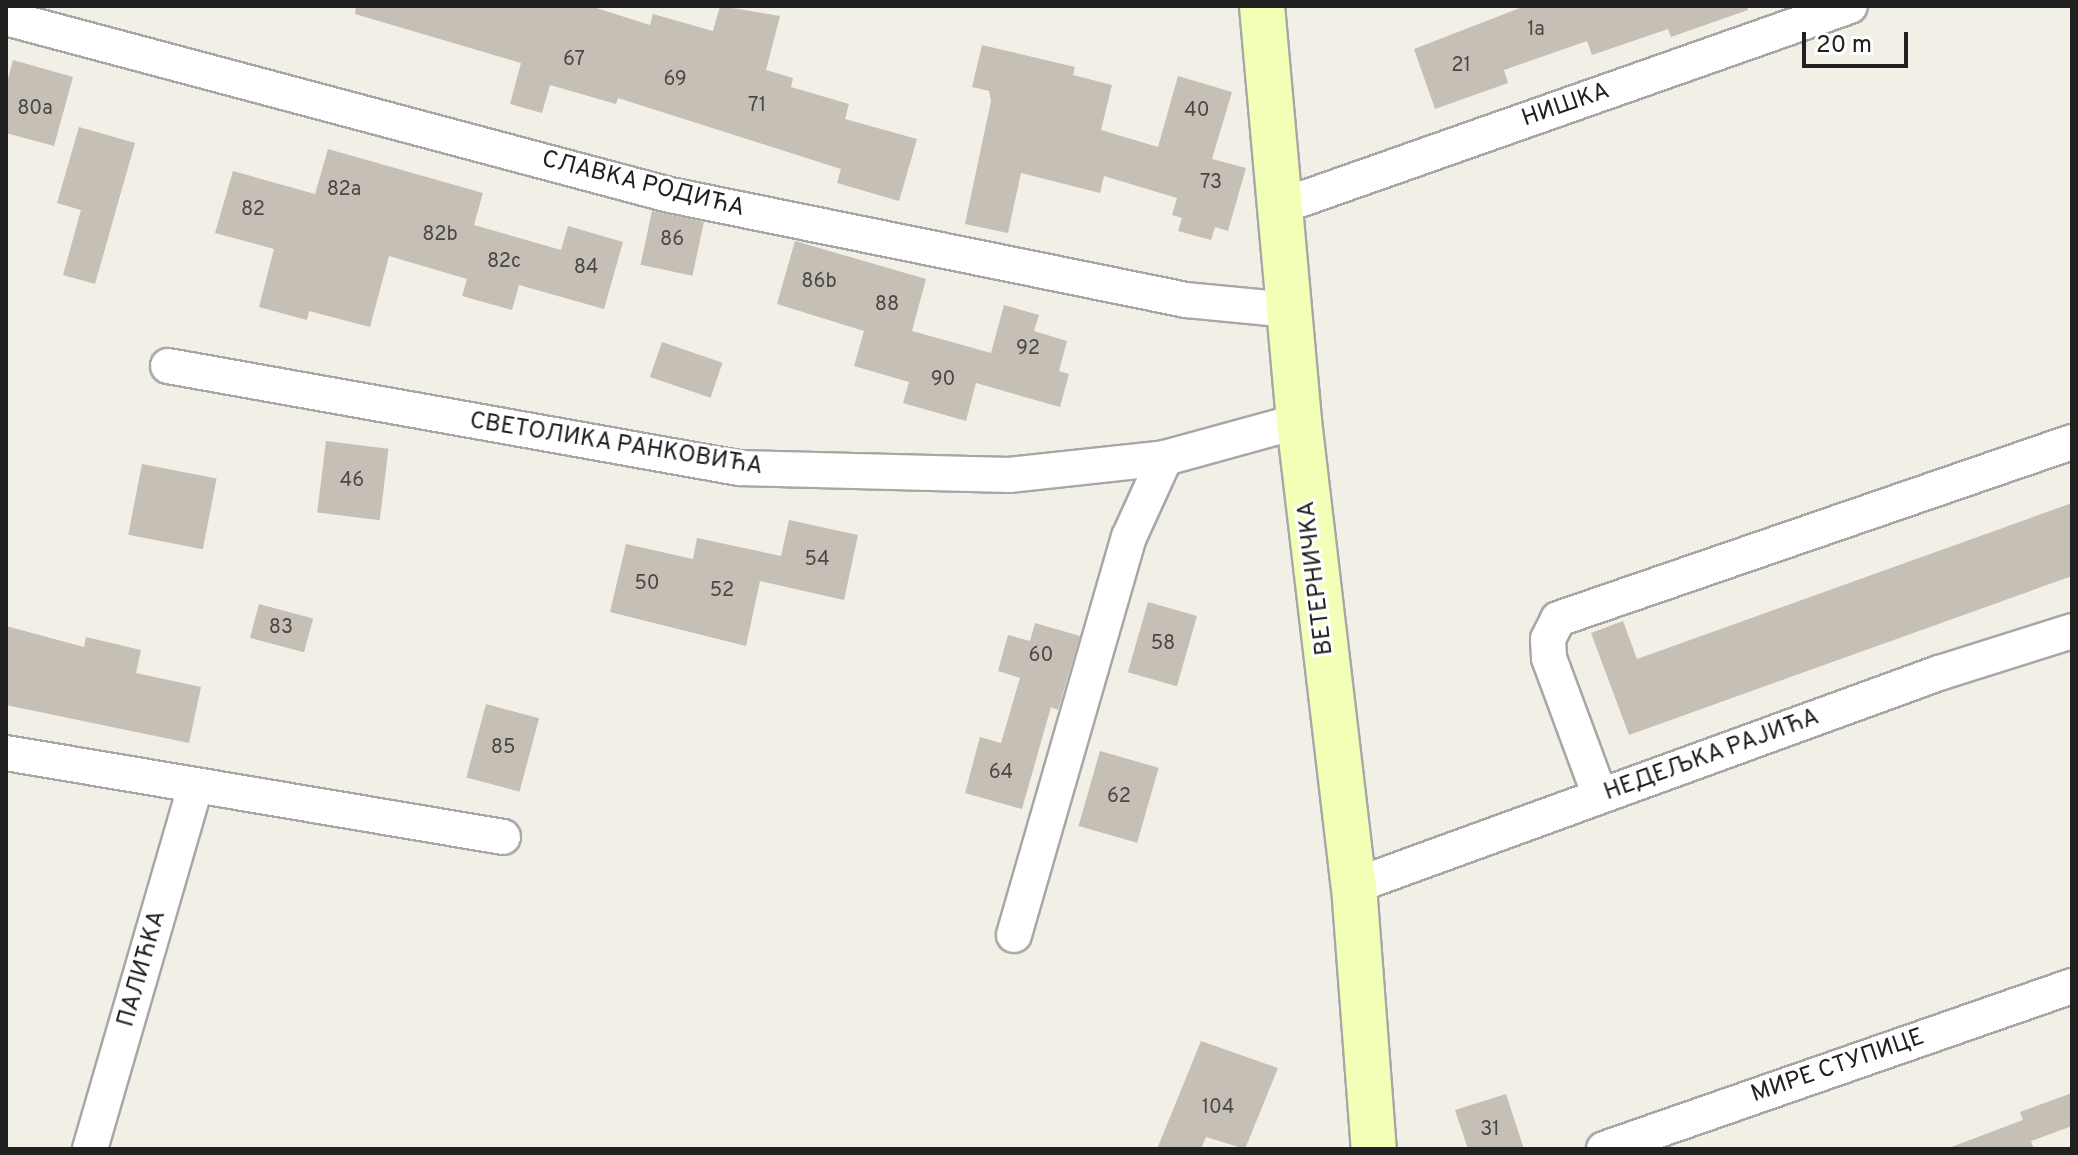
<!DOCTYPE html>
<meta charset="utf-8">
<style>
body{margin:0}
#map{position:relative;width:2078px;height:1155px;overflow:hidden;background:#f2efe6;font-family:Overpass,sans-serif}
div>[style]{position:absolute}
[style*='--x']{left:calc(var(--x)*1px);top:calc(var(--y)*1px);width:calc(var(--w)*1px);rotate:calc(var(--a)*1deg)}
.building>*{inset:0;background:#c6bfb5;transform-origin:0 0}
.roads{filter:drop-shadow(2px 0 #a7a7a7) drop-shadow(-2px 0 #a7a7a7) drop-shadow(0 2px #a7a7a7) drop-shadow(0 -2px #a7a7a7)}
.street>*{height:34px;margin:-17px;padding:0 17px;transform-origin:17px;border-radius:17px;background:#fff}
.secondary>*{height:44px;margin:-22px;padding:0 22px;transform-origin:22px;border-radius:22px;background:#f2ffb7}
span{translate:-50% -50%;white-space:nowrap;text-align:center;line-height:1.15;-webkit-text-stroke:6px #fff;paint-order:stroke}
.number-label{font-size:20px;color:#4a4845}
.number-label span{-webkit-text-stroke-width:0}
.street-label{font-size:24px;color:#202020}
.frame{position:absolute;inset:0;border:8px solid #202020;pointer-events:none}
.scale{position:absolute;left:1802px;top:32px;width:106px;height:36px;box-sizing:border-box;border:4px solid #202020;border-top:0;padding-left:10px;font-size:24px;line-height:28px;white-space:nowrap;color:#202020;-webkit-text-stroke:6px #fff;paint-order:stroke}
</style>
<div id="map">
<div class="building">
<i style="clip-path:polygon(356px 6px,590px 6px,650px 25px,653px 14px,713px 31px,720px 6px,780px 16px,766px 70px,793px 78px,791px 87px,849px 104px,845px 119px,917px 139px,899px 201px,837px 183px,841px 169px,618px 98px,616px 104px,550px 85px,542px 113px,510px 104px,521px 63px,355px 14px)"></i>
<i style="clip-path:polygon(1525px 6px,1747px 6px,1748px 10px,1671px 37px,1668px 29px,1592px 55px,1587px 41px,1504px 70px,1508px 83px,1435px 109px,1414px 49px)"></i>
<i style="clip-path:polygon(982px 45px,1075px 67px,1073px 75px,1112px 85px,1101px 130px,1158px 147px,1178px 76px,1232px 92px,1212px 159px,1246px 168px,1228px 231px,1215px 227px,1211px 240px,1178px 231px,1182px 218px,1172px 215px,1177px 198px,1104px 176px,1100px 193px,1021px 173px,1008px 233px,965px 224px,991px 101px,989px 91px,972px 87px)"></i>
<i style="clip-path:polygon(13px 60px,73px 77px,54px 146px,6px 133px,6px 86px)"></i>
<i style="clip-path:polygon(79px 127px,135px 143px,95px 284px,63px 275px,81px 210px,57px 203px)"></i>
<i style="clip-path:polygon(328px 149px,483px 193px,474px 225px,561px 250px,568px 226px,623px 242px,604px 309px,519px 285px,512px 310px,462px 296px,467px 279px,389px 256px,370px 327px,309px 311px,307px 320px,259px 307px,274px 249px,215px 233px,233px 171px,315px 194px)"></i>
<i style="left:652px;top:211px;width:53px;height:55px;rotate:12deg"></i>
<i style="clip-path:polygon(795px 241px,926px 279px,912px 331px,991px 353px,1004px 305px,1039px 315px,1034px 331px,1067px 341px,1059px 371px,1069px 374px,1060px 407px,976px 383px,966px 421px,903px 403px,909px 382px,854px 366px,864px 331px,777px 304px)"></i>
<i style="left:662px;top:342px;width:64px;height:37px;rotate:19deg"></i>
<i style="left:326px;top:441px;width:63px;height:72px;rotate:7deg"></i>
<i style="left:142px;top:464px;width:76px;height:72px;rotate:11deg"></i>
<i style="clip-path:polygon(2072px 503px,2072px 576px,1629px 735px,1591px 633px,1623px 621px,1637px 659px)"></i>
<i style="clip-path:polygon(789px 520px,858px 535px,844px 600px,760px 581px,746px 646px,610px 612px,626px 544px,693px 559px,697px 538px,781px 556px)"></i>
<i style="left:1148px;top:602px;width:51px;height:73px;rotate:16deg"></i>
<i style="left:259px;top:604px;width:56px;height:35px;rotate:15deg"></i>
<i style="clip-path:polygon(1035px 623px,1080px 636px,1058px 710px,1051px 707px,1022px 809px,965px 793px,980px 737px,1001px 743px,1020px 678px,998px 671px,1008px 635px,1030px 641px)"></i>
<i style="clip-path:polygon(6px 626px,84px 647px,86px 637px,141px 650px,136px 673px,201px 687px,189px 743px,6px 705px)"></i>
<i style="left:486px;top:704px;width:55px;height:76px;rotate:15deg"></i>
<i style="left:1100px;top:751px;width:61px;height:78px;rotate:16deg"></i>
<i style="clip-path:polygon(1201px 1041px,1278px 1068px,1245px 1149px,1206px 1137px,1201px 1149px,1157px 1149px)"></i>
<i style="clip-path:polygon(2072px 1093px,2072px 1126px,2031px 1141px,2034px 1149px,1946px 1149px,2023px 1120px,2020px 1112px)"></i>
<i style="clip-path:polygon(1506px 1094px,1524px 1149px,1468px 1149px,1455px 1110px)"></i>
</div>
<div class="roads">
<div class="street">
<i style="--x:6;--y:18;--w:687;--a:14.93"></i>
<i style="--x:670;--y:195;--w:527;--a:11.5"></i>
<i style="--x:1186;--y:300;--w:103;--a:5.5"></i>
<i style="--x:1282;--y:206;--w:602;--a:-19.4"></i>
<i style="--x:168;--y:366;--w:580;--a:10.13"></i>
<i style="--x:739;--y:468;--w:270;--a:1.5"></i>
<i style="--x:1009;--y:475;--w:157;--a:-6.2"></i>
<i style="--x:1165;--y:458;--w:139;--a:-15.4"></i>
<i style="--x:6;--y:753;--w:504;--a:9.59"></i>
<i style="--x:1600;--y:796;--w:147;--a:-110.3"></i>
<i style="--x:1549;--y:658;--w:19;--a:-93"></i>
<i style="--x:1548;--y:639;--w:22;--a:-63"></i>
<i style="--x:1558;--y:619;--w:544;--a:-19"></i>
<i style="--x:1354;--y:886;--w:623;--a:-20.01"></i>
<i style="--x:1939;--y:673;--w:139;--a:-17.5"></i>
<i style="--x:1014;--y:935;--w:414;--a:-73.9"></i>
<i style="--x:1129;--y:537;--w:87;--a:-65.5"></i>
<i style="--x:90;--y:1149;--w:376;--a:-73.8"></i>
<i style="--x:1604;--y:1149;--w:496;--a:-19.2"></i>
</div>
<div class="secondary">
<i style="--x:1262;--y:6;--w:417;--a:84.9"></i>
<i style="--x:1299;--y:421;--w:468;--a:83.3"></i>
<i style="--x:1354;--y:886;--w:264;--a:85.7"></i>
</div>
</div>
<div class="number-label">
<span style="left:1536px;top:30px">1a</span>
<span style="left:574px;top:60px">67</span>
<span style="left:1461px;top:66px">21</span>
<span style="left:675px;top:80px">69</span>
<span style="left:757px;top:106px">71</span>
<span style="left:35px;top:109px">80a</span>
<span style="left:1197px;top:111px">40</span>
<span style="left:1211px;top:183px">73</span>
<span style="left:344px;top:190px">82a</span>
<span style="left:253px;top:210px">82</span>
<span style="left:440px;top:235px">82b</span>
<span style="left:672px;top:240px">86</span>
<span style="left:504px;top:262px">82c</span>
<span style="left:586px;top:268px">84</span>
<span style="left:819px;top:282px">86b</span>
<span style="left:887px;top:305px">88</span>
<span style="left:1028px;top:349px">92</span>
<span style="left:943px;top:380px">90</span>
<span style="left:352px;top:481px">46</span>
<span style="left:817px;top:560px">54</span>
<span style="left:647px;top:584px">50</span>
<span style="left:722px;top:591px">52</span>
<span style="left:281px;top:628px">83</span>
<span style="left:1163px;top:644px">58</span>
<span style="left:1041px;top:656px">60</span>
<span style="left:503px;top:748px">85</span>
<span style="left:1001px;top:773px">64</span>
<span style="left:1119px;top:797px">62</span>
<span style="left:1218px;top:1108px">104</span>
<span style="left:1490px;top:1130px">31</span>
</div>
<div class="street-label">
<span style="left:1566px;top:106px;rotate:-19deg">НИШКА</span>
<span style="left:643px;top:185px;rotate:14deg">СЛАВКА РОДИЋА</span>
<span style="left:616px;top:445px;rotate:9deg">СВЕТОЛИКА РАНКОВИЋА</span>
<span style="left:1317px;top:578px;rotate:-97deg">ВЕТЕРНИЧКА</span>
<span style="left:1712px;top:756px;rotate:-20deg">НЕДЕЉКА РАЈИЋА</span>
<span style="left:143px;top:969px;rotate:-74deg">ПАЛИЋКА</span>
<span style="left:1838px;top:1067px;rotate:-19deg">МИРЕ СТУПИЦЕ</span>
</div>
<div class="frame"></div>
<div class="scale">20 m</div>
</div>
